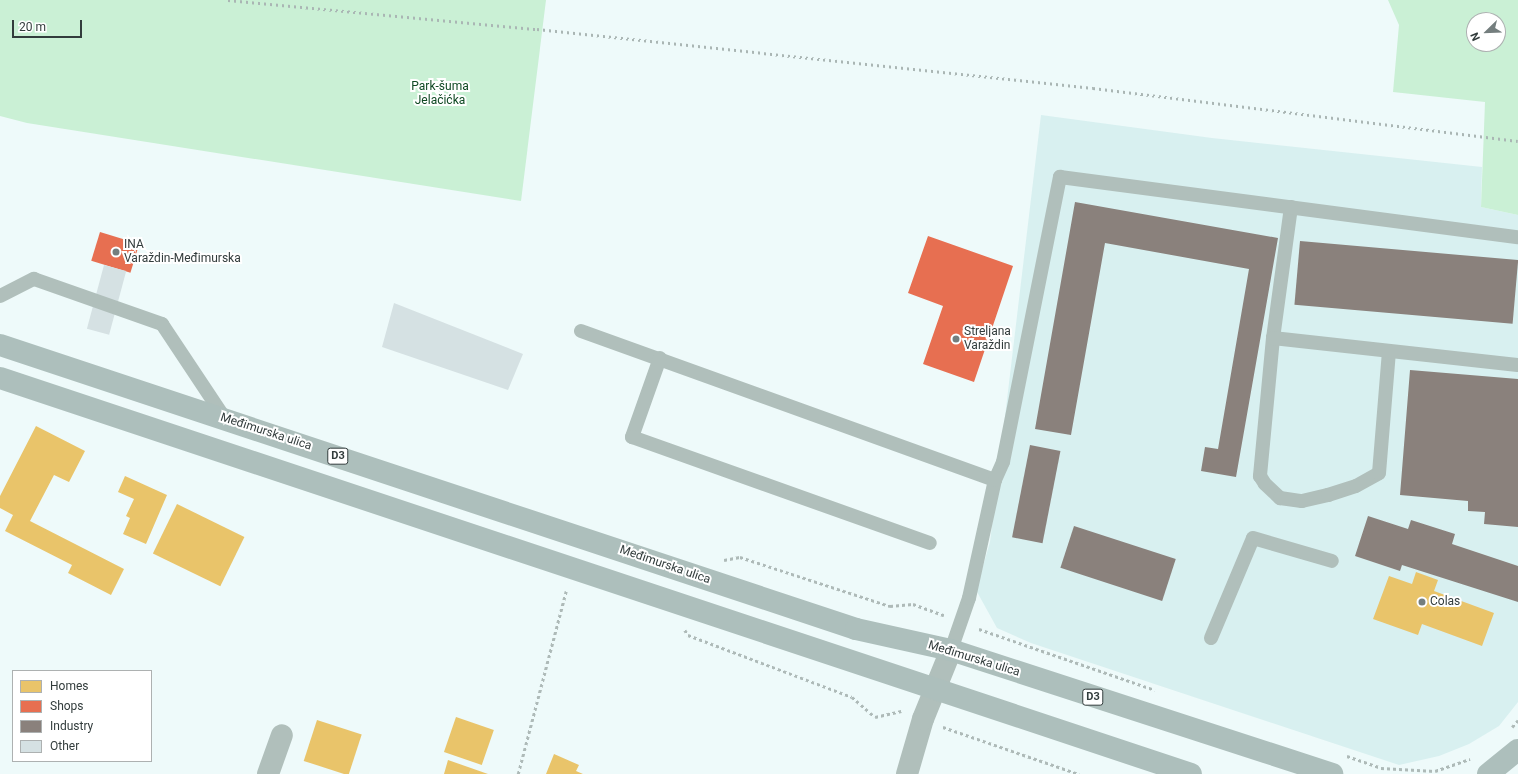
<!DOCTYPE html>
<meta charset="utf-8">
<style>
body{margin:0}
#map{position:relative;width:1518px;height:774px;overflow:hidden;background:#eefafa;font-family:Roboto,sans-serif}
div>[style]{position:absolute}
[style*='--x']{left:calc(var(--x)*1px);top:calc(var(--y)*1px);width:calc(var(--w)*1px);rotate:calc(var(--a)*1deg)}
.built>*{inset:0;background:#d8f0f0}
.green>*{inset:0;background:#caf0d5}
.homes>*{inset:0;background:#e9c46a;transform-origin:0 0}
.shops>*{inset:0;background:#e76f51;transform-origin:0 0}
.industry>*{inset:0;background:#8a817c;transform-origin:0 0}
.building>*{inset:0;background:#d5e1e3;transform-origin:0 0}
.path>*{height:2.5px;margin-top:-1.25px;transform-origin:0;background:repeating-linear-gradient(90deg,#aebab8 0 3px,transparent 0 6px)}
.service>*{height:14px;margin:-7px;padding:0 7px;transform-origin:7px;border-radius:7px;background:#b0bfbb}
.minor>*{height:22px;margin:-11px;padding:0 11px;transform-origin:11px;border-radius:11px;background:#b0bfbb}
.primary>*{height:22px;margin:-11px;padding:0 11px;transform-origin:11px;border-radius:11px;background:#adbfbc}
.rail>*{height:3px;margin-top:-1.5px;transform-origin:0;background:repeating-linear-gradient(90deg,#aab6b4 0 2px,transparent 0 6px)}
.dots>*{width:11px;height:11px;translate:-50% -50%;box-sizing:border-box;border:2px solid #fff;border-radius:50%}
span{translate:-50% -50%;white-space:nowrap;text-align:center;line-height:1.15;-webkit-text-stroke:4px #fff;paint-order:stroke}
.shield-label span{padding:1px 3px;background:#fff;border:1px solid;border-radius:3px;-webkit-text-stroke-width:0}
.shield-label{font-size:11px;color:#323c3c;font-weight:700}
.park-label{font-size:12px;color:#0e4822}
.poi-label{font-size:12px;color:#323c3c}
.left{translate:0 -50%;text-align:left}
.street-label{font-size:12px;color:#323c3c}
.legend{position:absolute;left:12px;top:670px;width:140px;height:92px;box-sizing:border-box;background:#fff;border:1px solid #adb1b1;margin:0;padding:5px 7px;list-style:none;font-size:12px;color:#323c3c}
.legend li{display:flex;align-items:center;gap:8px;height:20px}
.legend b{width:20px;border:1px solid #adb1b1}
.north{position:absolute;left:1466px;top:12px;width:40px;height:40px;box-sizing:border-box;background:#fff;border:1px solid #adb1b1;border-radius:50%;rotate:247deg;font-size:11px;font-weight:700;line-height:16px;text-align:center;color:#323c3c}
.north::after{content:'';display:block;margin:auto;width:14px;height:18px;background:#747e7e;clip-path:polygon(50% 0,100% 100%,50% 72%,0 100%)}
.scale{position:absolute;left:12px;top:20px;width:70px;height:18px;box-sizing:border-box;border:2px solid #323c3c;border-top:0;padding-left:5px;font-size:12px;line-height:14px;white-space:nowrap;color:#323c3c;-webkit-text-stroke:3px #fff;paint-order:stroke}
</style>
<div id="map">
<div class="built">
<i style="clip-path:polygon(1041px 115px,1212px 138px,1482px 167px,1481px 207px,1518px 215px,1518px 702px,1499px 726px,1469px 744px,1439px 756px,1399px 765px,1031px 643px,997px 628px,976px 590px,990px 542px)"></i>
</div>
<div class="green">
<i style="clip-path:polygon(0 0,546px 0,521px 201px,27px 123px,0 116px)"></i>
<i style="clip-path:polygon(evenodd,1388px 0,1518px 0,1518px 215px,1481px 207px,1485px 102px,1393px 92px,1399px 25px,1388px 0,1474px 20px,1498px 20px,1498px 44px,1474px 44px,1474px 20px)"></i>
</div>
<div class="homes">
<i style="clip-path:polygon(36px 426px,85px 451px,69px 482px,54px 475px,30px 521px,124px 569px,111px 595px,68px 573px,72px 565px,5px 531px,13px 515px,0 508px,0 496px)"></i>
<i style="clip-path:polygon(125px 476px,167px 495px,146px 544px,123px 534px,130px 518px,126px 516px,134px 499px,118px 492px)"></i>
<i style="left:177px;top:504px;width:75px;height:55px;rotate:26deg"></i>
<i style="clip-path:polygon(1416px 572px,1438px 580px,1434px 591px,1494px 613px,1482px 646px,1422px 624px,1418px 635px,1373px 619px,1389px 576px,1412px 584px)"></i>
<i style="left:456px;top:717px;width:40px;height:37px;rotate:19deg"></i>
<i style="left:317px;top:720px;width:47px;height:43px;rotate:18deg"></i>
<i style="clip-path:polygon(554px 754px,579px 765px,576px 771px,583px 774px,546px 774px)"></i>
<i style="clip-path:polygon(448px 760px,488px 774px,444px 774px)"></i>
</div>
<div class="shops">
<i style="left:100px;top:232px;width:41px;height:30px;rotate:17deg"></i>
<i style="clip-path:polygon(928px 236px,1013px 266px,974px 382px,923px 364px,943px 306px,908px 293px)"></i>
</div>
<div class="industry">
<i style="clip-path:polygon(1075px 202px,1278px 238px,1236px 477px,1201px 471px,1205px 447px,1218px 449px,1249px 269px,1105px 243px,1071px 435px,1035px 429px)"></i>
<i style="left:1300px;top:241px;width:219px;height:64px;rotate:5deg"></i>
<i style="clip-path:polygon(1410px 370px,1518px 379px,1518px 527px,1484px 524px,1485px 512px,1468px 511px,1468px 501px,1400px 495px)"></i>
<i style="left:1030px;top:445px;width:31px;height:94px;rotate:11deg"></i>
<i style="clip-path:polygon(1368px 516px,1408px 529px,1411px 520px,1455px 534px,1452px 544px,1518px 566px,1518px 602px,1402px 565px,1400px 571px,1355px 556px)"></i>
<i style="left:1074px;top:526px;width:107px;height:44px;rotate:18deg"></i>
</div>
<div class="building">
<i style="left:104px;top:265px;width:23px;height:66px;rotate:15deg"></i>
<i style="clip-path:polygon(394px 303px,523px 354px,508px 390px,382px 347px)"></i>
</div>
<div class="path">
<i style="--x:724;--y:560;--w:16;--a:-11"></i>
<i style="--x:740;--y:557;--w:158;--a:18.1"></i>
<i style="--x:890;--y:606;--w:23;--a:-5"></i>
<i style="--x:913;--y:604;--w:33;--a:20"></i>
<i style="--x:979;--y:629;--w:186;--a:19.1"></i>
<i style="--x:685;--y:630;--w:6;--a:59"></i>
<i style="--x:688;--y:635;--w:175;--a:20.7"></i>
<i style="--x:852;--y:697;--w:30;--a:41"></i>
<i style="--x:875;--y:717;--w:27;--a:-13"></i>
<i style="--x:943;--y:727;--w:144;--a:19.1"></i>
<i style="--x:1512;--y:727;--w:9;--a:-49"></i>
<i style="--x:1347;--y:756;--w:36;--a:19"></i>
<i style="--x:1381;--y:768;--w:54;--a:3.2"></i>
<i style="--x:1435;--y:771;--w:37;--a:-19"></i>
<i style="--x:518;--y:774;--w:189;--a:-75.3"></i>
</div>
<div class="service">
<i style="--x:1291;--y:207;--w:132;--a:97.8"></i>
<i style="--x:1273;--y:338;--w:139;--a:95.4"></i>
<i style="--x:1260;--y:476;--w:9;--a:58"></i>
<i style="--x:1265;--y:484;--w:21;--a:43"></i>
<i style="--x:1280;--y:498;--w:22;--a:8"></i>
<i style="--x:1302;--y:501;--w:27;--a:-13"></i>
<i style="--x:1328;--y:495;--w:29;--a:-18"></i>
<i style="--x:1356;--y:486;--w:26;--a:-29"></i>
<i style="--x:1379;--y:473;--w:122;--a:-85.3"></i>
<i style="--x:0;--y:296;--w:38;--a:-27"></i>
<i style="--x:34;--y:279;--w:136;--a:19.4"></i>
<i style="--x:162;--y:324;--w:114;--a:56.4"></i>
<i style="--x:581;--y:331;--w:440;--a:19.8"></i>
<i style="--x:1273;--y:338;--w:246;--a:6.3"></i>
<i style="--x:660;--y:358;--w:84;--a:109.5"></i>
<i style="--x:632;--y:437;--w:316;--a:19.6"></i>
<i style="--x:1211;--y:638;--w:108;--a:-67.2"></i>
<i style="--x:1253;--y:538;--w:82;--a:16.2"></i>
<i style="--x:951;--y:650;--w:55;--a:-70.9"></i>
<i style="--x:969;--y:598;--w:121;--a:-77.6"></i>
<i style="--x:995;--y:480;--w:20;--a:-66"></i>
<i style="--x:1003;--y:462;--w:291;--a:-78.7"></i>
<i style="--x:1060;--y:177;--w:462;--a:7.5"></i>
</div>
<div class="minor">
<i style="--x:268;--y:774;--w:41;--a:-70.3"></i>
<i style="--x:907;--y:774;--w:57;--a:-73.8"></i>
<i style="--x:923;--y:719;--w:74;--a:-67.9"></i>
</div>
<div class="primary">
<i style="--x:0;--y:345;--w:902;--a:18.35"></i>
<i style="--x:856;--y:629;--w:97;--a:12.5"></i>
<i style="--x:951;--y:650;--w:401;--a:18"></i>
<i style="--x:0;--y:378;--w:1255;--a:18.39"></i>
<i style="--x:1488;--y:774;--w:38;--a:-39"></i>
</div>
<div class="rail">
<i style="--x:228;--y:0;--w:310;--a:5.4"></i>
<i style="--x:537;--y:29;--w:559;--a:6.06"></i>
<i style="--x:1093;--y:88;--w:428;--a:7.1"></i>
</div>
<div class="dots">
<i style="left:116px;top:252px;background:#747e7e"></i>
<i style="left:956px;top:339px;background:#747e7e"></i>
<i style="left:1422px;top:602px;background:#747e7e"></i>
</div>
<div class="shield-label">
<span style="left:338px;top:456px">D3</span>
<span style="left:1093px;top:697px">D3</span>
</div>
<div class="park-label">
<span style="left:440px;top:94px">Park-šuma<br>Jelačićka</span>
</div>
<div class="poi-label">
<span class="left" style="left:124px;top:252px">INA<br>Varaždin-Međimurska</span>
<span class="left" style="left:964px;top:339px">Streljana<br>Varaždin</span>
<span class="left" style="left:1430px;top:602px">Colas</span>
</div>
<div class="street-label">
<span style="left:266px;top:432px;rotate:18deg">Međimurska ulica</span>
<span style="left:665px;top:565px;rotate:19deg">Međimurska ulica</span>
<span style="left:974px;top:659px;rotate:17deg">Međimurska ulica</span>
</div>
<ul class="legend">
<li><b style="height:11px;background:#e9c46a"></b>Homes</li>
<li><b style="height:11px;background:#e76f51"></b>Shops</li>
<li><b style="height:11px;background:#8a817c"></b>Industry</li>
<li><b style="height:11px;background:#d5e1e3"></b>Other</li>
</ul>
<div class="north">N</div>
<div class="scale">20 m</div>
</div>
